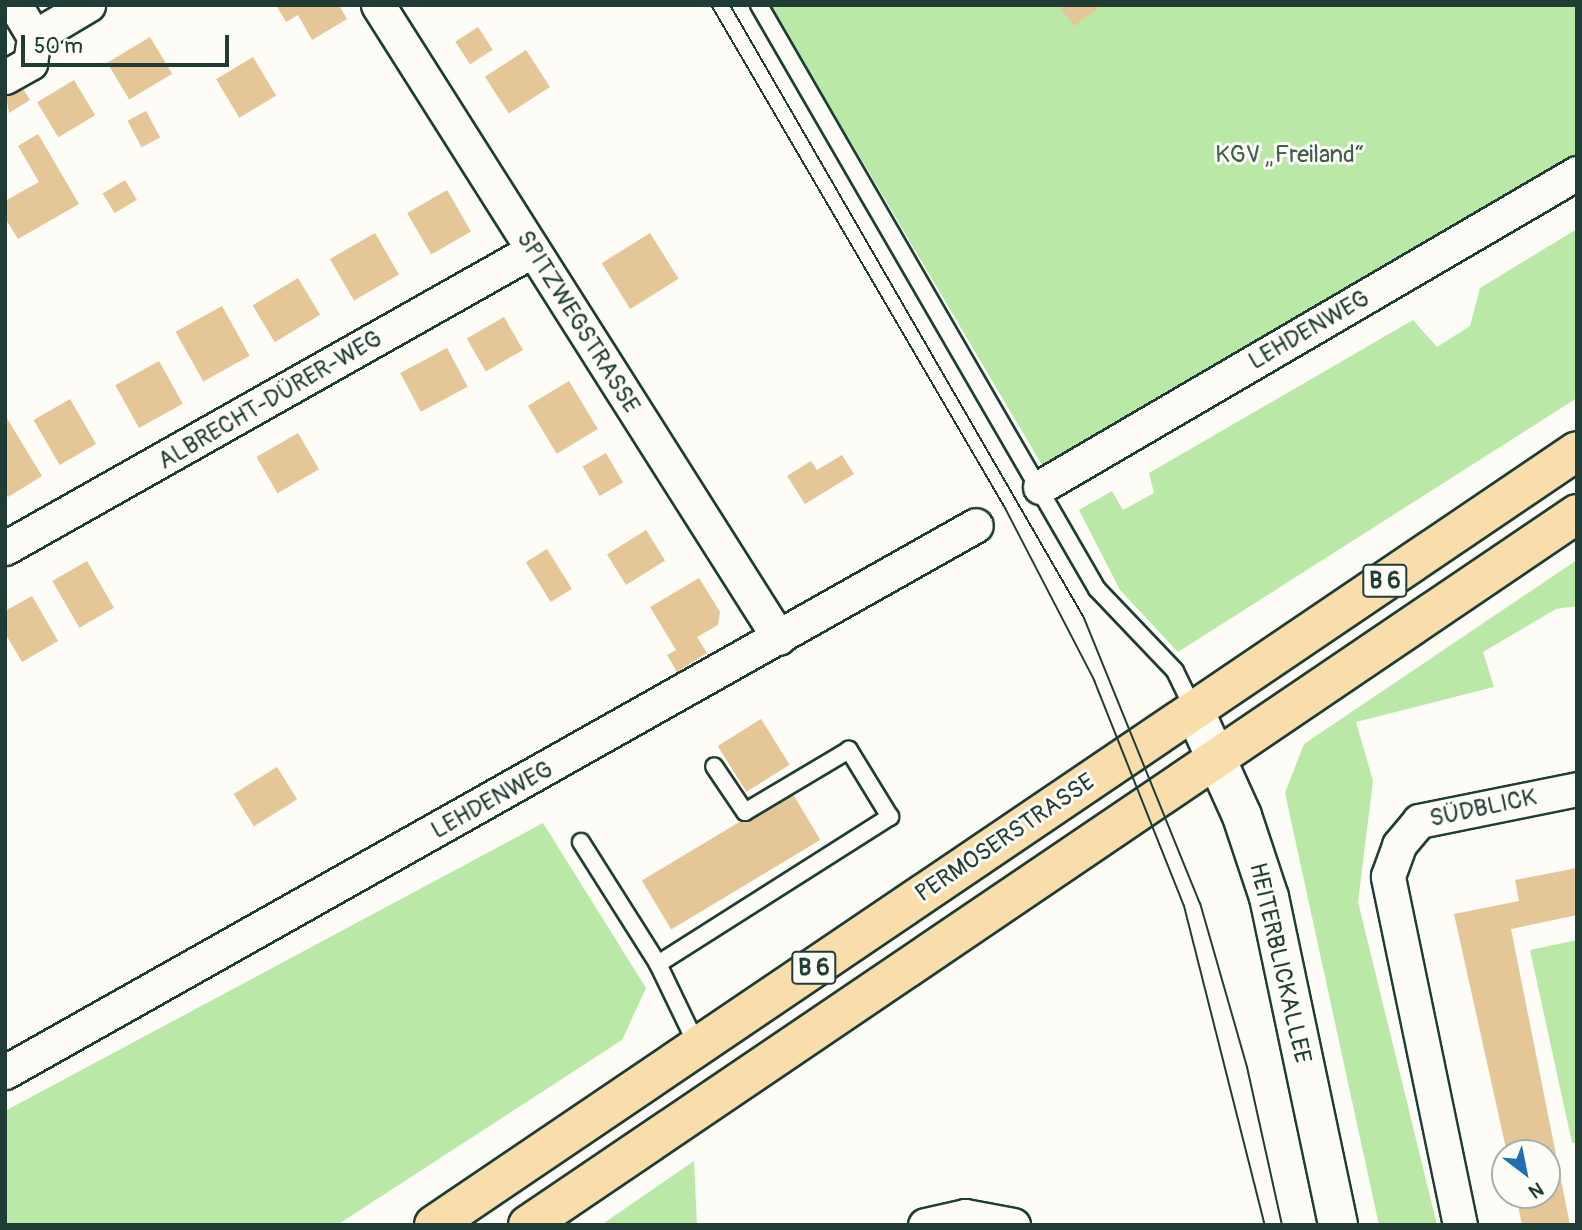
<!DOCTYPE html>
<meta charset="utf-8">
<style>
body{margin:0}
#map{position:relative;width:1582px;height:1230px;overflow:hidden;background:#fdfcf7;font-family:Pangolin,sans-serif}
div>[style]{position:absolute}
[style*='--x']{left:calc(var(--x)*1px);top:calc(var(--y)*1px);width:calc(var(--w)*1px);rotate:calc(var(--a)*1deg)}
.green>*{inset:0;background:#bae9a7}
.building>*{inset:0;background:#e4c697;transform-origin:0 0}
.roads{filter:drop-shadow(2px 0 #1f3d34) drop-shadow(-2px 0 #1f3d34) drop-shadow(0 2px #1f3d34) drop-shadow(0 -2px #1f3d34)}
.lane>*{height:16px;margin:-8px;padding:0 8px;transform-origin:8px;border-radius:8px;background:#fdfcf7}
.street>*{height:33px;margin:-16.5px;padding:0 16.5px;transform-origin:16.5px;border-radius:16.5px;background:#fdfcf7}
.secondary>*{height:38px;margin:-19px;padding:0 19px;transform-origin:19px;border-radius:19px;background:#fdfcf7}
.primary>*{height:38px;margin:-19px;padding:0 19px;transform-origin:19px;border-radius:19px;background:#f9deab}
.tram>*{height:2px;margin:-1px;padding:0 1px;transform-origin:1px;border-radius:1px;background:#1f3d34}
span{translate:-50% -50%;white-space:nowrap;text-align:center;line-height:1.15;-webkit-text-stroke:6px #fdfcf7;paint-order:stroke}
.shield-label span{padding:2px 5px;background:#fdfcf7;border:2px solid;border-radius:5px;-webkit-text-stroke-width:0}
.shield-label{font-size:23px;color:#1f3d34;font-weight:700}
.park-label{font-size:24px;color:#3e5f4b}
.street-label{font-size:24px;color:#1f3d34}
.frame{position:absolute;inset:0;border:7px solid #1f3d34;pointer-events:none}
.north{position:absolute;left:1491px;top:1139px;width:70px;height:70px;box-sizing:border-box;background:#fdfcf7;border:2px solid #a4b0a9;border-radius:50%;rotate:148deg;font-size:19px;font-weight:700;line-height:28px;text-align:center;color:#1f3d34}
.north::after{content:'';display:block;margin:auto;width:24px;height:32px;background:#1f6fb2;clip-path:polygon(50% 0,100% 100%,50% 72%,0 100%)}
.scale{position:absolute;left:21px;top:35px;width:208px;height:32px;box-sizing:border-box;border:4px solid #1f3d34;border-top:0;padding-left:9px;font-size:21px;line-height:24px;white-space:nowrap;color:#1f3d34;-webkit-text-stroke:5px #fdfcf7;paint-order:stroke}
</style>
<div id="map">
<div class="green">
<i style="clip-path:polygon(770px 5px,1577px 5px,1577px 158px,1233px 363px,1176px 386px,1042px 465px)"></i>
<i style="clip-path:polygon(1577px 229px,1577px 398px,1178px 652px,1120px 590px,1079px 510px,1112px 491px,1123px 510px,1154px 493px,1149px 473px,1413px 320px,1437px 347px,1470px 326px,1480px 288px)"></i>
<i style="clip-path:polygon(1577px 560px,1577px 606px,1556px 609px,1483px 652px,1494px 687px,1356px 722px,1373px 781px,1358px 902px,1437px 1225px,1379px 1225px,1285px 793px,1304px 744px)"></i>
<i style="clip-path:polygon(543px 823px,646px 988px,622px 1040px,337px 1225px,5px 1225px,5px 1111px)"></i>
<i style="clip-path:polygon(1577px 940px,1577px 1142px,1572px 1143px,1530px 950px)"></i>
<i style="clip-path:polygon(694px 1161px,697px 1225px,601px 1225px)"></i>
</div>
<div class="building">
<i style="clip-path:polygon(276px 5px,339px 5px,347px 19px,312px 40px,298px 15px,286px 22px)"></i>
<i style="clip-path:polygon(1058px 5px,1103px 5px,1074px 26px)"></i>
<i style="left:478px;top:27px;width:27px;height:27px;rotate:57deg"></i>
<i style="left:150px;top:37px;width:43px;height:50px;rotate:59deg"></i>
<i style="left:526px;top:50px;width:44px;height:49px;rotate:57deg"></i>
<i style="left:253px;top:57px;width:45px;height:43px;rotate:59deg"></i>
<i style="left:74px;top:80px;width:41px;height:43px;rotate:59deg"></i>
<i style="clip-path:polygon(18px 81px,30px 100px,9px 113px,5px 89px)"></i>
<i style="left:146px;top:111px;width:30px;height:21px;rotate:62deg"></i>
<i style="clip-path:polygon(38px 134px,79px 204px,18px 239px,5px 218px,5px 201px,39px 182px,18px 146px)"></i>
<i style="left:125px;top:180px;width:23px;height:26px;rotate:59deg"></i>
<i style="left:447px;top:190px;width:48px;height:46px;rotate:60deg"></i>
<i style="left:375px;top:233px;width:48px;height:52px;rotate:60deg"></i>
<i style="left:650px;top:233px;width:54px;height:57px;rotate:58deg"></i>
<i style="left:298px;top:278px;width:43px;height:53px;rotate:59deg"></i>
<i style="left:222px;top:306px;width:57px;height:53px;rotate:61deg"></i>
<i style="left:504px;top:317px;width:38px;height:43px;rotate:60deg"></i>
<i style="left:447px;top:348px;width:44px;height:53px;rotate:62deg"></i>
<i style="left:159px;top:361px;width:49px;height:50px;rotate:61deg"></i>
<i style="left:569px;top:381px;width:56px;height:48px;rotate:59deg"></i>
<i style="left:70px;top:399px;width:52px;height:42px;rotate:60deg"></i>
<i style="clip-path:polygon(5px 415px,42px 476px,8px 497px,5px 493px)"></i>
<i style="left:298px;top:433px;width:42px;height:48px;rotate:60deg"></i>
<i style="left:606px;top:453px;width:34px;height:27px;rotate:60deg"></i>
<i style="clip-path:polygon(842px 455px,854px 474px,805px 504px,787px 476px,811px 461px,817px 470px)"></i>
<i style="left:646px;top:530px;width:36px;height:46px;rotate:58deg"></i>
<i style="left:547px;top:549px;width:47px;height:25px;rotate:58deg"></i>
<i style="left:87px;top:561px;width:54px;height:40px;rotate:60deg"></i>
<i style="clip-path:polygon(699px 578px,720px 612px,718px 625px,697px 637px,707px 653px,677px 672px,667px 655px,676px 650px,650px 607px)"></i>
<i style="clip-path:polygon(32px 596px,58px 641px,22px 662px,5px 633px,5px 611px)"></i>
<i style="left:761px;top:719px;width:54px;height:51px;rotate:58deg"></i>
<i style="left:277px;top:767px;width:38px;height:51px;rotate:58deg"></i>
<i style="left:791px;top:791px;width:57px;height:174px;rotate:59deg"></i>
<i style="clip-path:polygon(1577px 868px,1577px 915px,1511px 929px,1570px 1225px,1522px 1225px,1516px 1195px,1547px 1195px,1547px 1153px,1507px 1153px,1454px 914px,1519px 901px,1515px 880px)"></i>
</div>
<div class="roads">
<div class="lane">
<i style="--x:759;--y:5;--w:675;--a:59.94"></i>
<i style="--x:1097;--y:589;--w:113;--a:46.4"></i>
<i style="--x:1175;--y:671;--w:43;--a:64"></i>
<i style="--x:581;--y:842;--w:144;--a:57.7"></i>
<i style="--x:658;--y:964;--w:92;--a:64.3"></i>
<i style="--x:658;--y:964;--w:275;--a:-32.4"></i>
<i style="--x:890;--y:817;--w:79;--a:-121.5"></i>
<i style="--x:849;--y:750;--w:121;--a:149.2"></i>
<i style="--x:745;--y:812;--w:55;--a:-124"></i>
</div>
<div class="street">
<i style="--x:15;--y:5;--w:37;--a:59"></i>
<i style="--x:378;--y:5;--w:749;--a:57.65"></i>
<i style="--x:5;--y:77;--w:29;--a:-29"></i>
<i style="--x:30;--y:63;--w:26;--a:-81"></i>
<i style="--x:34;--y:37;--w:63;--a:-30.7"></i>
<i style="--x:1040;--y:487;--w:622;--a:-30.32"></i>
<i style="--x:5;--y:548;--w:606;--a:-29.44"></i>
<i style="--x:5;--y:1072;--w:1114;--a:-29.39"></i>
<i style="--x:925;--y:1225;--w:41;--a:-12.7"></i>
<i style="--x:965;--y:1216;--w:49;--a:10.6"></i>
<i style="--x:1460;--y:1225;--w:356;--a:-101.7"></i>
<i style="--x:1388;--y:876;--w:33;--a:-70"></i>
<i style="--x:1399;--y:845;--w:31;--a:-50"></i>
<i style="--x:1419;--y:821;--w:161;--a:-11.4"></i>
</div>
<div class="secondary">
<i style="--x:1194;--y:710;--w:116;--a:65.6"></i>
<i style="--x:1242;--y:816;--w:85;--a:71.6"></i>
<i style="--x:1269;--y:897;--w:335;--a:78.1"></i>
</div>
<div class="primary">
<i style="--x:434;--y:1225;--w:1380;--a:-34.1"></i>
<i style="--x:528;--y:1225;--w:1267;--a:-34.13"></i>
</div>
</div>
<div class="tram">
<i style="--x:711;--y:5;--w:583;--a:59.69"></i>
<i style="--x:1005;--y:508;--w:194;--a:62.6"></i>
<i style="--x:1094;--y:680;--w:243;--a:68.3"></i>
<i style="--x:1184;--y:906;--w:329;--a:75.8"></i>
<i style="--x:730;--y:5;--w:708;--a:59.99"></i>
<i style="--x:1084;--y:618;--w:308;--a:67.9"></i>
<i style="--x:1200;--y:903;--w:171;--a:74"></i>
<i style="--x:1247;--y:1067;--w:162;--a:77.5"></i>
</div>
<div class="shield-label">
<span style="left:1385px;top:581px">B 6</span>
<span style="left:814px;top:968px">B 6</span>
</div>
<div class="park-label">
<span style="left:1290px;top:155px">KGV „Freiland“</span>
</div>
<div class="street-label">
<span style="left:578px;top:322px;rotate:58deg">SPITZWEGSTRASSE</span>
<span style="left:1309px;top:330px;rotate:-30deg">LEHDENWEG</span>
<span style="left:270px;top:400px;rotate:-30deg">ALBRECHT-DÜRER-WEG</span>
<span style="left:492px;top:800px;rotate:-29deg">LEHDENWEG</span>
<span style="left:1483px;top:808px;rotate:-12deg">SÜDBLICK</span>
<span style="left:1005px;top:838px;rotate:-34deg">PERMOSERSTRASSE</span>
<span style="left:1280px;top:963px;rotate:77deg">HEITERBLICKALLEE</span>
</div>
<div class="frame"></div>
<div class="north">N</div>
<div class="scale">50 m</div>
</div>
